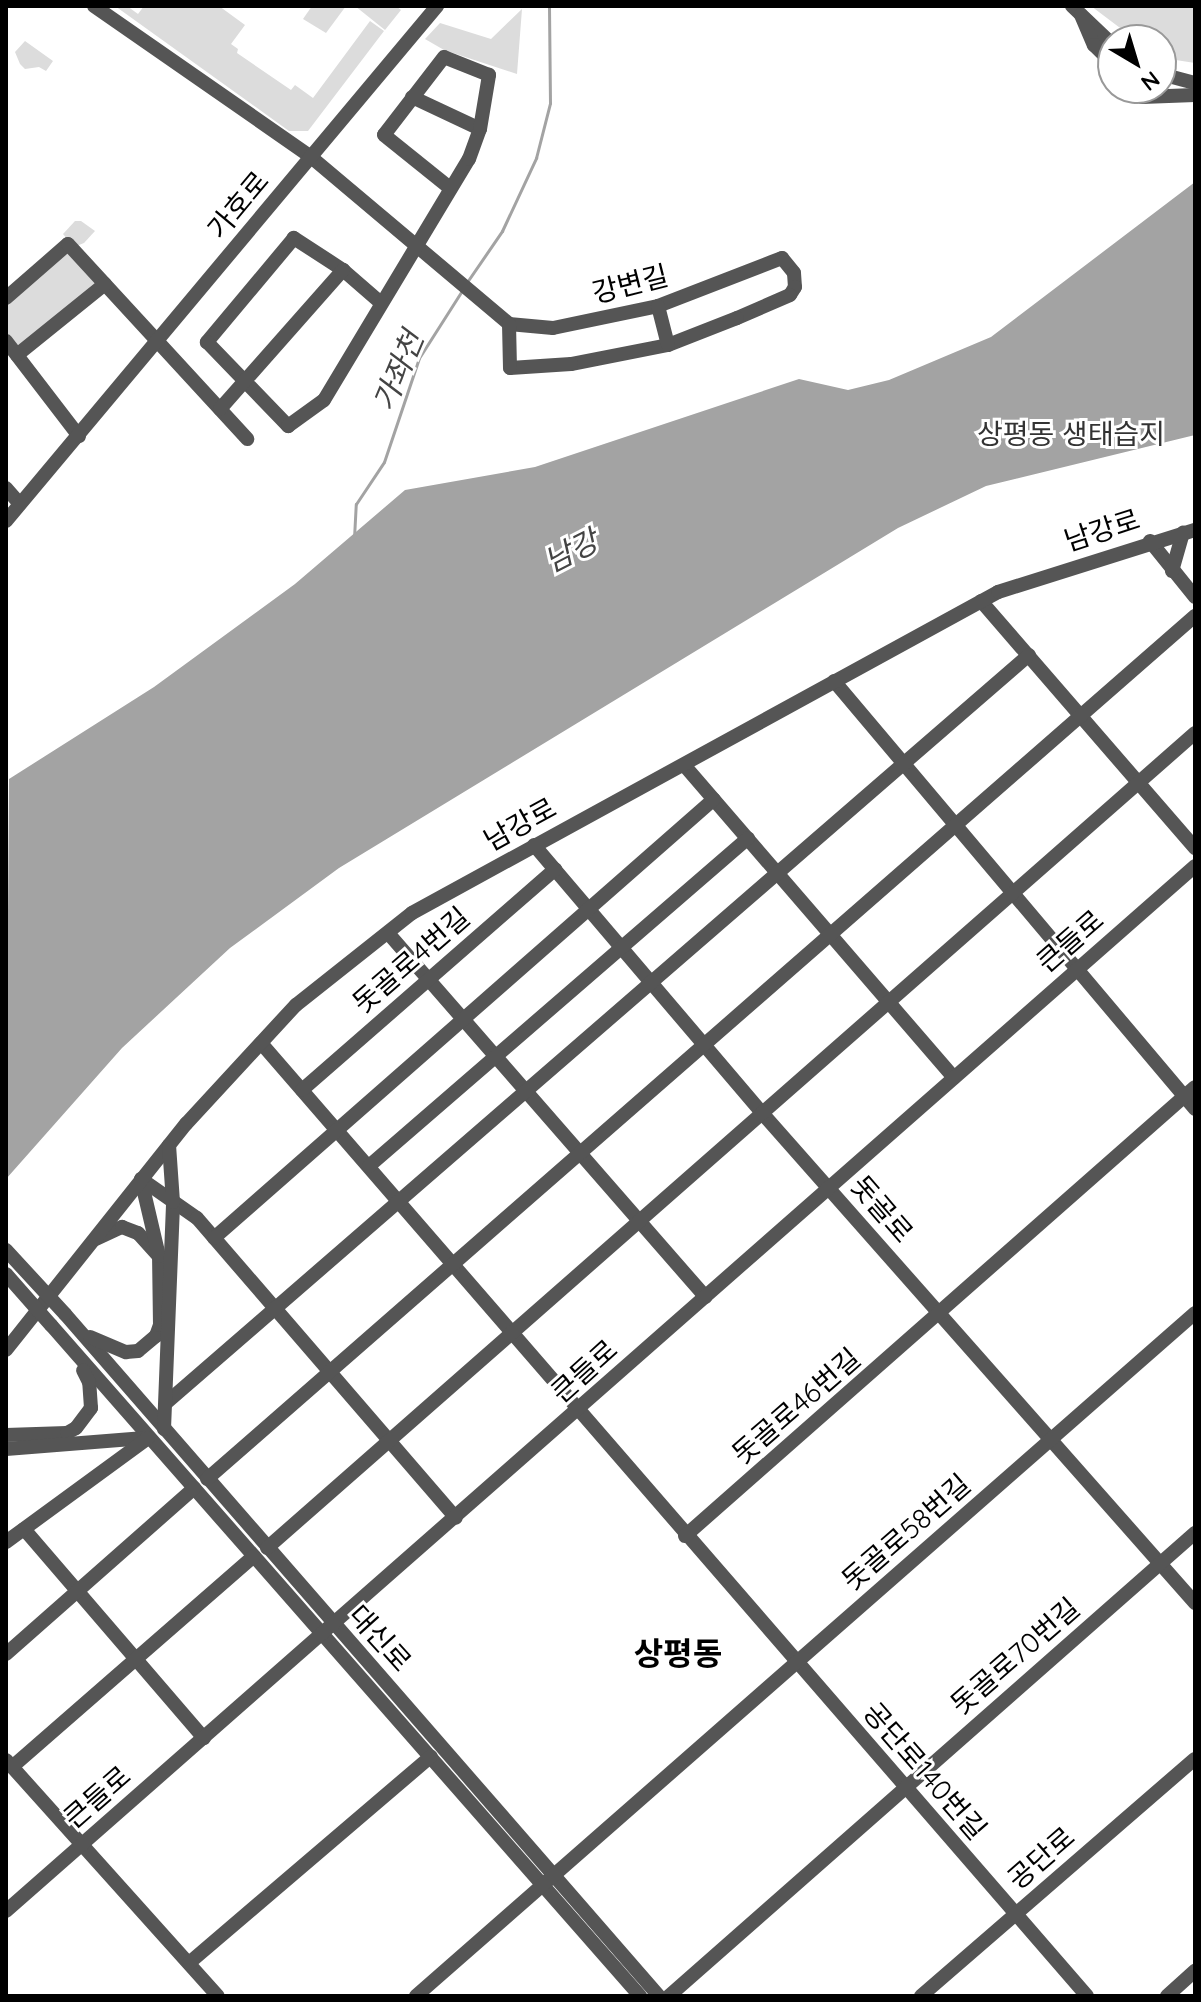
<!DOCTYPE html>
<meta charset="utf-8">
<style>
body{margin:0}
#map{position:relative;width:1201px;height:2002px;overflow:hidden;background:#fff;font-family:Quicksand,"Noto Sans KR",sans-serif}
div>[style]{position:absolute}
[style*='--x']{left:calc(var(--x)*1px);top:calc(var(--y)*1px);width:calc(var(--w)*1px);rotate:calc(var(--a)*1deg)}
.green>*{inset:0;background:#dcdcdc}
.water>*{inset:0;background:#a3a3a3}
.stream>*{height:3px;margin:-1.5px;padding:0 1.5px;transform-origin:1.5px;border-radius:1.5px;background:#a3a3a3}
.minor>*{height:14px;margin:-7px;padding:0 7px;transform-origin:7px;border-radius:7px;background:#555}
.minor-bridge>*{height:14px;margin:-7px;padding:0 7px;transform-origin:7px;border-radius:7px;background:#555}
span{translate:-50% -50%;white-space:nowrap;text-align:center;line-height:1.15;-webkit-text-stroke:6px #fff;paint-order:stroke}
.street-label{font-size:28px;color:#000}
.park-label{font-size:28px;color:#333}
.water-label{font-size:30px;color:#444;font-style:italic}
.quarter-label{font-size:32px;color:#000;font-weight:700}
.frame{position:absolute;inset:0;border:8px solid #000;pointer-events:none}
.north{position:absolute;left:1097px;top:24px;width:80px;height:80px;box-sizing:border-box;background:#fff;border:2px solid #999;border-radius:50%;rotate:142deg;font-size:22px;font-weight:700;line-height:32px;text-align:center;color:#000}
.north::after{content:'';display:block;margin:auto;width:28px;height:36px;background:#000;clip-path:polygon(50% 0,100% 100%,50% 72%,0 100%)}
</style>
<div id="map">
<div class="green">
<i style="clip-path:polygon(115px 6px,127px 6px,138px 14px,144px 6px,219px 6px,245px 25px,231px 44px,238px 49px,237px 53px,291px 90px,295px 85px,313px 98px,370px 21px,384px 31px,308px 131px,289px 131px)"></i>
<i style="clip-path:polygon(312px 6px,346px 6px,326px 33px,303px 19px)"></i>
<i style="clip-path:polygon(355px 6px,396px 6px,401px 10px,385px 30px)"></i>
<i style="clip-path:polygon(1091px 6px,1195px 6px,1195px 63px,1163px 58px,1161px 40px,1136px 40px)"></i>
<i style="clip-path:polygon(522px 9px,517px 74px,444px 50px,425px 39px,440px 23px,491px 39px)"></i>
<i style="clip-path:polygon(25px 41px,53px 61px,46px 71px,39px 67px,25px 69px,20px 64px,15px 52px)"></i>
<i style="clip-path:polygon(75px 221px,81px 221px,95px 231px,84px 243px,74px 247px,63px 234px)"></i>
<i style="clip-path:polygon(67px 246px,102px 285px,18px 352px,6px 337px,6px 300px)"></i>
</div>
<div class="water">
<i style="clip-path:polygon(1195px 182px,1195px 435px,986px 486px,898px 528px,339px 868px,230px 948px,122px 1048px,6px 1179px,9px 779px,154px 687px,295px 584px,405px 490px,535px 467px,799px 379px,848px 390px,889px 380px,991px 337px)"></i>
</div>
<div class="stream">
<i style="--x:467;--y:282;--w:62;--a:-55.5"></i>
<i style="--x:502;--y:231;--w:81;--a:-65"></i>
<i style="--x:536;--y:158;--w:57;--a:-75.7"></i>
<i style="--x:550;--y:103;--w:97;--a:-90.6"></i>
<i style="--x:354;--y:538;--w:34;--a:-87"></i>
<i style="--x:356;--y:504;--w:50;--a:-56.3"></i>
<i style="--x:384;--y:462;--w:110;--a:-71.4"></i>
<i style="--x:419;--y:358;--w:78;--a:-57.5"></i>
</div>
<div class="minor">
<i style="--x:94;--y:6;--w:264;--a:34.8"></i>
<i style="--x:311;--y:157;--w:259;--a:40.1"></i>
<i style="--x:509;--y:324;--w:44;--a:5.2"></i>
<i style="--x:553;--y:328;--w:107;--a:-11.8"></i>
<i style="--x:658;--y:306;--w:133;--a:-21.2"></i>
<i style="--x:782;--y:258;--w:19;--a:51"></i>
<i style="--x:794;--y:273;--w:14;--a:86"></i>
<i style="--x:795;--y:287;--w:9;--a:122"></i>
<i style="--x:790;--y:295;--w:58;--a:156.5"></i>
<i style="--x:737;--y:318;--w:74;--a:158.6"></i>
<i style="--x:668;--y:345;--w:99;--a:168.9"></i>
<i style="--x:571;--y:364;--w:61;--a:176.2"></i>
<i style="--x:510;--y:368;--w:44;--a:-91.3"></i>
<i style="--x:1072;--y:6;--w:57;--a:43.6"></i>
<i style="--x:1081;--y:15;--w:33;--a:67"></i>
<i style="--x:1094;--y:45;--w:27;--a:45"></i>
<i style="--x:1161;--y:74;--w:35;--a:15"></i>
<i style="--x:412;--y:97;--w:75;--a:25.2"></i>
<i style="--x:1142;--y:97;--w:53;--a:-2.2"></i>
<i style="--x:6;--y:298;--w:82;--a:-41.1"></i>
<i style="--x:68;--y:244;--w:265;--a:47.4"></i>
<i style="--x:381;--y:303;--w:50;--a:-139"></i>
<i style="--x:343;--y:270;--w:59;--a:-146.9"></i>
<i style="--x:294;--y:238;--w:136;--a:129.9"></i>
<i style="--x:207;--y:342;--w:117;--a:46"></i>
<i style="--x:288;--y:426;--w:44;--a:-35.8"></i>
<i style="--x:324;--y:400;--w:281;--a:-59"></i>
<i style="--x:469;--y:159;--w:32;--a:-70"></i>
<i style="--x:480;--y:129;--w:55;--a:-80.5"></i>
<i style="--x:489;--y:75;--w:48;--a:-158.2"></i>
<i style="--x:444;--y:57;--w:98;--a:127.6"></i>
<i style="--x:384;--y:135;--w:85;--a:38.8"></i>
<i style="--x:658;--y:306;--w:40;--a:75.6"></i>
<i style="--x:6;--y:341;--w:120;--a:52.5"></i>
<i style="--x:17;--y:355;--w:113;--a:-38.9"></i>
<i style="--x:220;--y:409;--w:186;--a:-48.5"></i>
<i style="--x:6;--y:488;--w:21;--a:49"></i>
<i style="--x:6;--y:521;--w:672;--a:-50.07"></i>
<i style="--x:1150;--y:541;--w:72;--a:51.2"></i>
<i style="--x:1172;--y:571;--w:40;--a:-74"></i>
<i style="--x:981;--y:601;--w:327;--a:49.1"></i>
<i style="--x:834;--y:681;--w:560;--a:49.85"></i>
<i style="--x:684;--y:765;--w:413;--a:49.2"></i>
<i style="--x:534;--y:845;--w:352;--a:49.6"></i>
<i style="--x:762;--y:1113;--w:654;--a:48.53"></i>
<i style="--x:388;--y:933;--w:483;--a:48.9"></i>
<i style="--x:261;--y:1043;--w:1261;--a:49.08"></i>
<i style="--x:302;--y:1090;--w:336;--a:-41.1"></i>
<i style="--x:369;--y:1166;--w:501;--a:-40.87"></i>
<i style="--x:141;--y:1179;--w:68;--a:34.9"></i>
<i style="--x:197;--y:1218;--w:396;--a:49.2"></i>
<i style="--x:214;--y:1238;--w:665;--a:-41.28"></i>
<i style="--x:96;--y:1239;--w:29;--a:-25"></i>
<i style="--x:122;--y:1227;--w:17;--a:21"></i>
<i style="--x:138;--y:1233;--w:30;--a:48"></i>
<i style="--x:65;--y:1314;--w:904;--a:48.95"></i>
<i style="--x:51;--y:1325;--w:893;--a:48.72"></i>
<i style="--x:90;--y:1337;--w:39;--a:23"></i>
<i style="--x:126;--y:1352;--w:12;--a:-5"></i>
<i style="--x:138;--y:1351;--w:23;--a:-40"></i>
<i style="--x:156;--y:1336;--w:12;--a:-70"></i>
<i style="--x:160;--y:1325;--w:69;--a:-90.8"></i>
<i style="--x:159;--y:1256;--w:79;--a:-103.2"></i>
<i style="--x:6;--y:1350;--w:289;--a:-51.5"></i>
<i style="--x:186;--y:1124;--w:162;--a:-47.3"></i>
<i style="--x:296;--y:1005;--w:148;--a:-38.4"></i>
<i style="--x:412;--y:913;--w:668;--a:-28.71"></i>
<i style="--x:998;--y:592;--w:207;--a:-17.5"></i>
<i style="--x:166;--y:1403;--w:1142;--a:-40.92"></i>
<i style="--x:164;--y:1429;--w:227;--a:-87.7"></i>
<i style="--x:173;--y:1202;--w:57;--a:-94"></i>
<i style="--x:6;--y:1435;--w:61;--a:-1.9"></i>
<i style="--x:67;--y:1433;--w:10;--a:-29"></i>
<i style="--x:76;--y:1428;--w:25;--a:-53"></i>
<i style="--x:91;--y:1408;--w:26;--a:-94"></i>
<i style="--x:89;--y:1382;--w:13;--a:-117"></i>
<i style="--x:6;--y:1449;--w:139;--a:-4.5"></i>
<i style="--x:207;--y:1479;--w:1312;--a:-41.14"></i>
<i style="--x:24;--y:1529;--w:276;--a:49.3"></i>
<i style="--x:685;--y:1536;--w:679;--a:-41.36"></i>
<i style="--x:6;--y:1542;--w:176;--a:-36.2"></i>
<i style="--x:267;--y:1548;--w:1235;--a:-41.29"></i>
<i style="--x:6;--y:1654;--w:251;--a:-41.4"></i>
<i style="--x:6;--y:1760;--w:317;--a:48.1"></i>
<i style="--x:12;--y:1767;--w:321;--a:-41.1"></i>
<i style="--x:6;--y:1911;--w:1583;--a:-41.31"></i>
<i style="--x:189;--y:1963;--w:318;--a:-40.5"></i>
<i style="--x:416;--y:1996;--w:1036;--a:-41.24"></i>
<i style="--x:669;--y:1996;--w:701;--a:-41.36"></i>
<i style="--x:921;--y:1996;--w:362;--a:-40.9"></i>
<i style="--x:1167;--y:1996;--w:38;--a:-42"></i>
</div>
<div class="minor-bridge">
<i style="--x:6;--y:1250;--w:87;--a:47.3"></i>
<i style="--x:6;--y:1274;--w:68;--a:48.6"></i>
</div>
<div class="street-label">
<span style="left:238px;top:205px;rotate:-50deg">가호로</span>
<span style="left:630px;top:284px;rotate:-14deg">강변길</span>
<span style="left:1102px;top:530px;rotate:-18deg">남강로</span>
<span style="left:520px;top:824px;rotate:-29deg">남강로</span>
<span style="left:1070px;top:941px;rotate:-41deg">큰들로</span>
<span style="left:411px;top:960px;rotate:-41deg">돗골로4번길</span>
<span style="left:882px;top:1209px;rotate:49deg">돗골로</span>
<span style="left:584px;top:1371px;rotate:-42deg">큰들로</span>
<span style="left:796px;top:1406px;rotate:-41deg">돗골로46번길</span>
<span style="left:906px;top:1532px;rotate:-41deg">돗골로58번길</span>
<span style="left:380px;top:1638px;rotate:48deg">대신로</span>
<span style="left:1015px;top:1656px;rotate:-41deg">돗골로70번길</span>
<span style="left:925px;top:1771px;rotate:49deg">공단로140번길</span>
<span style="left:97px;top:1797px;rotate:-41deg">큰들로</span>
<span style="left:1041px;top:1858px;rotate:-41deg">공단로</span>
</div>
<div class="park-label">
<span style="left:1071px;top:434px">상평동 생태습지</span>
</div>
<div class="water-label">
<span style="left:398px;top:371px;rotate:-67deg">가좌천</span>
<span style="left:571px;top:551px;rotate:-27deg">남강</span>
</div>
<div class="quarter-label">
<span style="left:678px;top:1653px">상평동</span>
</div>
<div class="frame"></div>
<div class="north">N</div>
</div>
